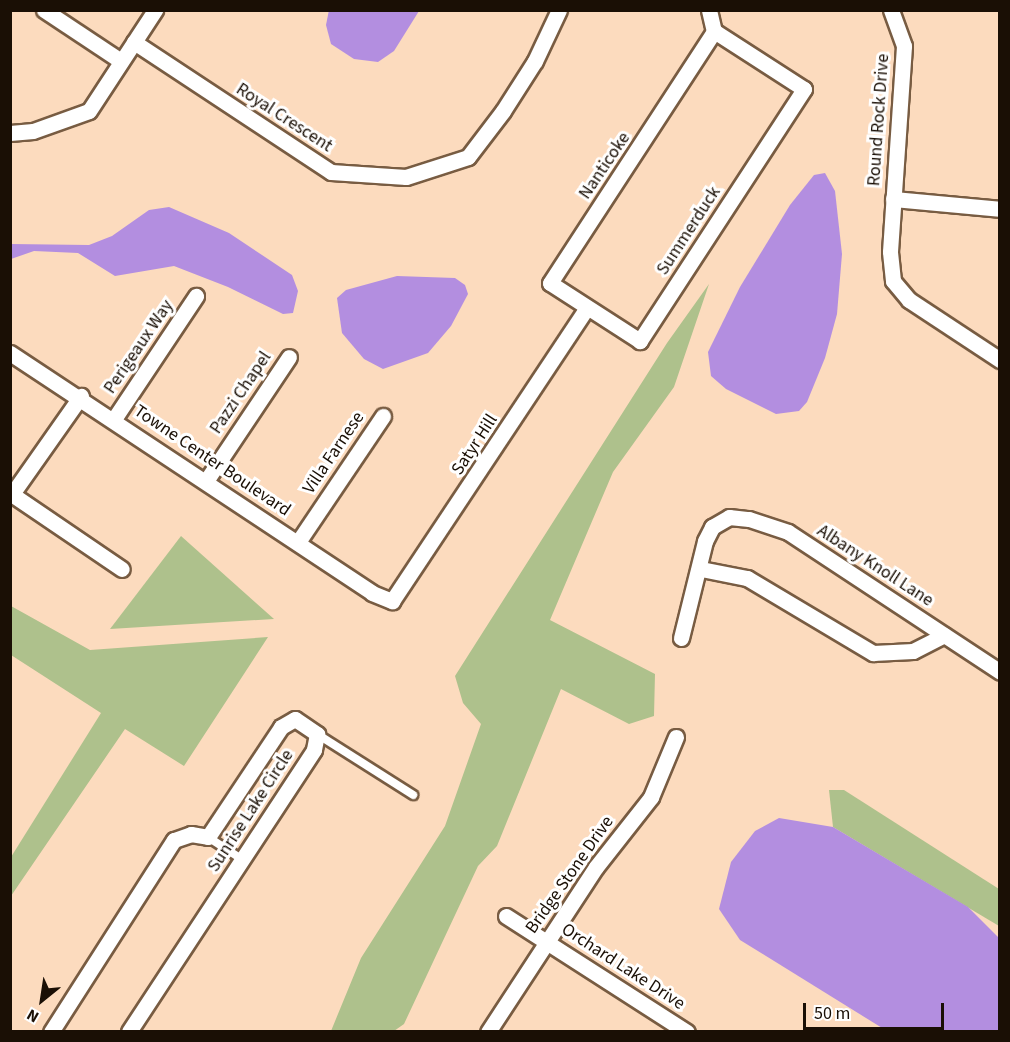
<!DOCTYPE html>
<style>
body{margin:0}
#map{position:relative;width:1010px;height:1042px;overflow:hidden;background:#fcdbbe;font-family:"Source Sans 3",sans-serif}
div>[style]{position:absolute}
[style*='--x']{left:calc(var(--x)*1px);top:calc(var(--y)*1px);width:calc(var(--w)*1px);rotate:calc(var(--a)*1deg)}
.green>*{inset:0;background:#aec18c}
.water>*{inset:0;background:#b38ee0}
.roads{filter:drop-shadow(2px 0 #785c42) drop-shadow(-2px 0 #785c42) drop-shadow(0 2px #785c42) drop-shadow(0 -2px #785c42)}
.lane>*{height:8px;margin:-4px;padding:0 4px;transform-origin:4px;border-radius:4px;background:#fff}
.street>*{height:15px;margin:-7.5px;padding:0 7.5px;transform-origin:7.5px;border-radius:7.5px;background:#fff}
span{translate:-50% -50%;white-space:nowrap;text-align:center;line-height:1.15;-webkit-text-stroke:6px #fff;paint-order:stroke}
.street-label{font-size:18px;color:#1a0f05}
.frame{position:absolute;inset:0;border:12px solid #1a0f05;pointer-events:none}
.north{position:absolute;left:12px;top:970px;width:60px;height:60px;-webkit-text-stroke:4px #fff;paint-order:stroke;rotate:210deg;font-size:16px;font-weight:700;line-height:24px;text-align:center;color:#1a0f05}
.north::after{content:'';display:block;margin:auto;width:21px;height:27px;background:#1a0f05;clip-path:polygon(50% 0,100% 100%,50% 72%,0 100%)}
.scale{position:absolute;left:803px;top:1003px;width:141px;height:27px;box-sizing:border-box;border:3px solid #1a0f05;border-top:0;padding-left:8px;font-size:18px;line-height:21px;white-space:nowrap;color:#1a0f05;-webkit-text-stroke:4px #fff;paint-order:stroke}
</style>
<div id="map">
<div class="green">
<i style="clip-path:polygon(709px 284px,674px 387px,613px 472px,550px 620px,655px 674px,654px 716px,629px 724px,561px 689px,497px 846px,478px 866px,404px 1024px,394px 1031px,331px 1031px,361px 958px,445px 826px,481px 724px,463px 703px,455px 676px,667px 343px)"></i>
<i style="clip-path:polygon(181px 536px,274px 619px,110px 629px)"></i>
<i style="clip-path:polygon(11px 606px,90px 650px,268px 637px,184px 766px,125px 729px,11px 896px,11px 857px,101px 713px,11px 655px)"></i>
<i style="clip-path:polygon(829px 790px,844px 790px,999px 889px,999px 926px,833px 827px)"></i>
</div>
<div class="water">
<i style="clip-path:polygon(329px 10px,419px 10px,419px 11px,394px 51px,378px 62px,354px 59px,331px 44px,326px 25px)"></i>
<i style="clip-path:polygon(825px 173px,835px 191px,842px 254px,837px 314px,825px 358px,807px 402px,799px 411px,776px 414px,726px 389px,711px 376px,708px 352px,740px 287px,790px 205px,814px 175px)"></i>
<i style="clip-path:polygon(169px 207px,229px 233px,292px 275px,298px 291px,293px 313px,283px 314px,228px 287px,174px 266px,115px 276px,78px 253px,34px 251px,11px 259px,11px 244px,89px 245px,112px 236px,149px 210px)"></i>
<i style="clip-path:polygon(397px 276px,455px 278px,465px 285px,468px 294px,451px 326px,428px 353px,383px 369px,364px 359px,342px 333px,337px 298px,346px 290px)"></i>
<i style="clip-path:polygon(779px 818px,833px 827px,968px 907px,999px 938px,999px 1031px,887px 1031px,740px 940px,719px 909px,731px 862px,755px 831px)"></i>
</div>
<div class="roads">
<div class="lane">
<i style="--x:317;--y:734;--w:114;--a:32.4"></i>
<i style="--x:208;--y:837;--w:42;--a:33.3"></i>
</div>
<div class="street">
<i style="--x:44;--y:10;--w:92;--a:33.5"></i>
<i style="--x:709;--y:10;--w:22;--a:77"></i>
<i style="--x:714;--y:31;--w:107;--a:32.8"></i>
<i style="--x:804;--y:89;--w:301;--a:123.1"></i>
<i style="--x:640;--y:341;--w:107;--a:-147.2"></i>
<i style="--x:550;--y:283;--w:301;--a:-56.9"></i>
<i style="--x:891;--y:10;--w:38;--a:70"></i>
<i style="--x:904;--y:46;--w:206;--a:93.9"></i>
<i style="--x:890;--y:252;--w:29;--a:84"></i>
<i style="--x:893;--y:281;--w:25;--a:50"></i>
<i style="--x:909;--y:300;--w:109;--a:33.4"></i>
<i style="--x:134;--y:42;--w:236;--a:33.4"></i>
<i style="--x:331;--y:172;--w:75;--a:3.8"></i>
<i style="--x:406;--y:177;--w:65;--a:-17.9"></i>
<i style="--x:468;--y:157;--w:58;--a:-52.7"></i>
<i style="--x:503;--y:111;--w:59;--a:-57.4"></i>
<i style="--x:535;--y:61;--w:56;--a:-64.8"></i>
<i style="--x:10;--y:133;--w:23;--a:-5"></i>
<i style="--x:33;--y:131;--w:59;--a:-19.7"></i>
<i style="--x:89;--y:111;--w:121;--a:-56.8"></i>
<i style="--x:893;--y:199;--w:107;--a:5.3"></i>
<i style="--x:10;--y:353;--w:434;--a:33.5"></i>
<i style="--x:372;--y:593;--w:22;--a:22"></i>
<i style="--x:392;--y:601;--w:352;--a:-56.4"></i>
<i style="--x:114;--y:419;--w:148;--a:-56.3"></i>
<i style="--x:206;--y:481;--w:149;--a:-56.2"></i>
<i style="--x:10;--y:493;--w:135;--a:34.2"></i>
<i style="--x:12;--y:494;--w:120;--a:-54.9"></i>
<i style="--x:298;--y:542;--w:152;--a:-56"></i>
<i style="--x:701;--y:569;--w:47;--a:11.1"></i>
<i style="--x:747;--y:578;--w:147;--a:30.8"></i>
<i style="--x:873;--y:653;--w:40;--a:-2.9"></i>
<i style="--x:913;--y:651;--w:35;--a:-27"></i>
<i style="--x:681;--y:638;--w:100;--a:-76.1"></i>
<i style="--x:705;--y:541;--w:16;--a:-63"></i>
<i style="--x:712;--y:527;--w:20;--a:-30"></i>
<i style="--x:729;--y:517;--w:20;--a:6"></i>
<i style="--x:749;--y:519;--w:41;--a:18.4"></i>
<i style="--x:788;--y:532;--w:254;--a:33.4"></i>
<i style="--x:506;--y:916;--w:215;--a:32.7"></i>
<i style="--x:51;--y:1032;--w:228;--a:-57.4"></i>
<i style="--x:174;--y:840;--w:18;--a:-19"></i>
<i style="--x:191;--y:834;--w:17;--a:10"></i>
<i style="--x:208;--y:837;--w:132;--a:-56.4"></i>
<i style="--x:281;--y:727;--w:16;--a:-30"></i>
<i style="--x:295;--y:719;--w:27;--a:34"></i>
<i style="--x:317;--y:734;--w:16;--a:101"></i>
<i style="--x:314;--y:750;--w:337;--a:123.3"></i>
<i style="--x:488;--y:1032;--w:197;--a:-56.8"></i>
<i style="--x:596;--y:867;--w:89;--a:-51.8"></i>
<i style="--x:651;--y:797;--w:65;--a:-67.4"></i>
</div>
</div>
<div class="street-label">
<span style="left:284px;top:118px;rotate:33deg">Royal Crescent</span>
<span style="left:879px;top:120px;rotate:-86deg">Round Rock Drive</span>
<span style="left:605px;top:166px;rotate:-56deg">Nanticoke</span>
<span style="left:689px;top:231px;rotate:-57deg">Summerduck</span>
<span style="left:139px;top:347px;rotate:-56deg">Perigeaux Way</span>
<span style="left:241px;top:393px;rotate:-56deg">Pazzi Chapel</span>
<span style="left:475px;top:445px;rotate:-57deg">Satyr Hill</span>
<span style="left:334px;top:453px;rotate:-56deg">Villa Farnese</span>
<span style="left:212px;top:461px;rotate:34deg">Towne Center Boulevard</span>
<span style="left:875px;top:566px;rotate:33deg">Albany Knoll Lane</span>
<span style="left:251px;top:811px;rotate:-57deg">Sunrise Lake Circle</span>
<span style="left:570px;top:875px;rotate:-55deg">Bridge Stone Drive</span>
<span style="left:623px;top:967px;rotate:33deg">Orchard Lake Drive</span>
</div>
<div class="frame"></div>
<div class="north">N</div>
<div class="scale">50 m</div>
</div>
